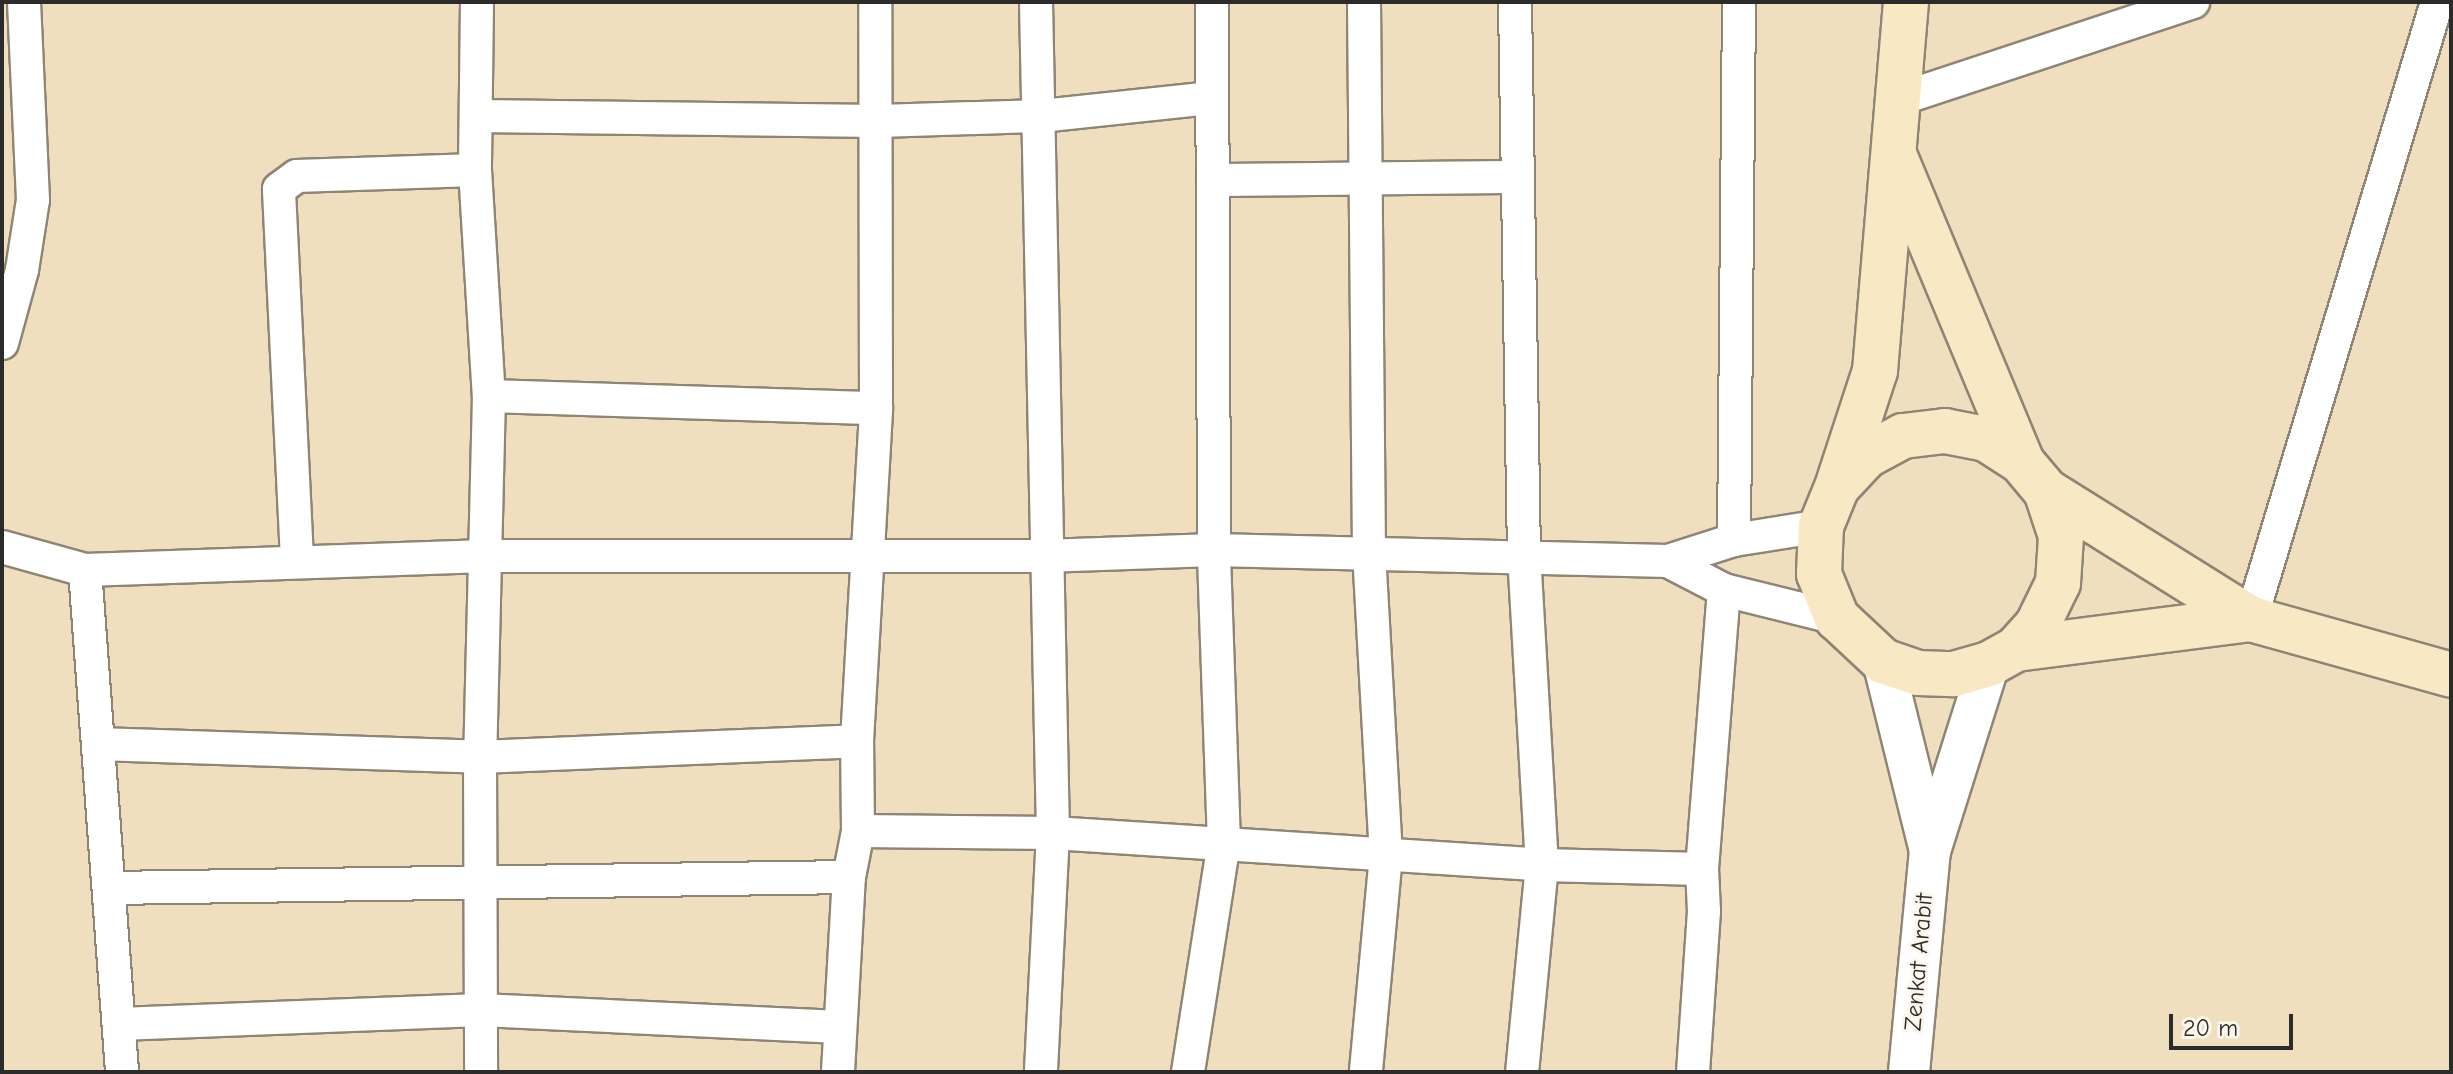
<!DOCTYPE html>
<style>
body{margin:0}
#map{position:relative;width:2453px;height:1074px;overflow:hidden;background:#f0dfbf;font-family:"Comic Neue",sans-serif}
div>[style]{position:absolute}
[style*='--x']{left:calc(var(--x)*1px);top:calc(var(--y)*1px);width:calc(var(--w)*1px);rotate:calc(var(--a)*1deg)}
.roads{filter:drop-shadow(2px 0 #8e8575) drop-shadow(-2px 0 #8e8575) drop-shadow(0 2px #8e8575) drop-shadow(0 -2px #8e8575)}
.minor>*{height:32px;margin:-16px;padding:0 16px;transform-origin:16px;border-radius:16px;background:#fff}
.tertiary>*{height:40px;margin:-20px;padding:0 20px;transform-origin:20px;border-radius:20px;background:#fff}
.secondary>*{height:44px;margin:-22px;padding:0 22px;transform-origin:22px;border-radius:22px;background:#f8e8c3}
span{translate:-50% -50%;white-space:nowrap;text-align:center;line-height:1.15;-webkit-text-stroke:6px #fbf7ec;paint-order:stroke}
.street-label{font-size:24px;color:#2b2b2b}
.frame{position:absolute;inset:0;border:4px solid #2b2b2b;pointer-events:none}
.scale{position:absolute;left:2169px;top:1014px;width:124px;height:36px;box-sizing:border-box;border:4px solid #2b2b2b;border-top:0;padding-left:10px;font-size:24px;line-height:28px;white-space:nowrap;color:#2b2b2b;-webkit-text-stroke:6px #fbf7ec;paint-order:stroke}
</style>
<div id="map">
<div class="roads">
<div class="minor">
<i style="--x:477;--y:2;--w:168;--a:90.7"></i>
<i style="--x:475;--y:170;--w:226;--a:86.5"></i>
<i style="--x:489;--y:396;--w:361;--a:91.4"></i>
<i style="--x:480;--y:757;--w:315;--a:89.8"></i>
<i style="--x:1036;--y:2;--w:831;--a:88.83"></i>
<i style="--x:1053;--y:833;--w:239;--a:92.9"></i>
<i style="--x:1364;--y:2;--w:550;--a:89.48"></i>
<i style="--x:1369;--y:552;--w:303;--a:86.8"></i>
<i style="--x:1386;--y:855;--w:218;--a:95.3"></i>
<i style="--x:1515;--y:2;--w:552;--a:89.07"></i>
<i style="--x:1524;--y:554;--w:312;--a:86.7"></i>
<i style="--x:1542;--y:865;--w:208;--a:95.5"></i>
<i style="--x:1897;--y:100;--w:312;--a:-18.3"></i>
<i style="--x:477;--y:116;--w:402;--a:0.7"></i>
<i style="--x:879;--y:121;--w:163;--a:-1.8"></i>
<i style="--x:1042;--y:116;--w:169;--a:-6.1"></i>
<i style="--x:1213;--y:180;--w:302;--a:-0.6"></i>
<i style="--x:2;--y:343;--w:76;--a:-74.7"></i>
<i style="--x:22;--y:270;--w:71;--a:-81.1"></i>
<i style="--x:33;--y:200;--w:198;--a:-92.6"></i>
<i style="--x:489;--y:396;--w:387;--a:1.8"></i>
<i style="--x:1734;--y:540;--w:538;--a:-89.47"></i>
<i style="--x:2;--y:547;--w:86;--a:15.5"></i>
<i style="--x:85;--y:570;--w:401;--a:-2"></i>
<i style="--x:486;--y:556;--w:558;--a:0"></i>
<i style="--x:1044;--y:556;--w:170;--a:-2"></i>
<i style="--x:1214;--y:550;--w:454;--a:1.4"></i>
<i style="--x:1668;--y:561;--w:69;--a:-17.7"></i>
<i style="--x:1734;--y:540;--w:88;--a:-9.1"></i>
<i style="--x:297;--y:559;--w:370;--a:-92.8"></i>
<i style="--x:279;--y:189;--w:22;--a:-36"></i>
<i style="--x:297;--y:176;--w:178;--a:-1.9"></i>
<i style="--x:1668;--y:561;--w:63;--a:27.4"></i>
<i style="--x:1724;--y:590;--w:116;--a:13.9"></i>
<i style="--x:85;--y:570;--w:503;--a:85.78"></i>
<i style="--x:2251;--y:619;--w:644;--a:-73.22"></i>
<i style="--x:98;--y:744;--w:382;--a:1.9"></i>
<i style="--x:480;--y:757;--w:377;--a:-2.4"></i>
<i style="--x:858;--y:831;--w:195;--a:0.6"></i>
<i style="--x:1053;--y:833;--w:490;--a:3.7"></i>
<i style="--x:1542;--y:865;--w:160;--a:1.4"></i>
<i style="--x:1702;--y:869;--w:42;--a:87.3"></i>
<i style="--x:1704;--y:911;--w:161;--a:93.9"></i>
<i style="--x:1702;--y:869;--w:280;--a:-85.5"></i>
<i style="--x:109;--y:888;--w:740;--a:-0.85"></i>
<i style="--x:119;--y:1024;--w:362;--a:-2.2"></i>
<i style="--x:481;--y:1010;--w:359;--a:2.7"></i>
<i style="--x:838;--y:1072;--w:195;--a:-86.8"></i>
<i style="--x:849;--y:877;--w:47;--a:-78.9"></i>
<i style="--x:858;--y:831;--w:90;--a:-90.6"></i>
<i style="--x:857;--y:741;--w:334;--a:-86.7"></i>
<i style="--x:876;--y:408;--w:406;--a:-90.1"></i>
<i style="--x:1188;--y:1072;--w:232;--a:-81.1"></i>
<i style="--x:1224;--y:843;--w:293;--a:-92"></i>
<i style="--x:1214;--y:550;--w:548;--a:-90.21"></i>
</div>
<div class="tertiary">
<i style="--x:1883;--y:661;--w:196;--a:76.1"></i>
<i style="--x:1909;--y:1072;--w:222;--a:-84.6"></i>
<i style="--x:1930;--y:851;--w:196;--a:-72.5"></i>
</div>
<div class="secondary">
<i style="--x:1895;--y:157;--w:330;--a:67.4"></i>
<i style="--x:1839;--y:481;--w:116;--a:-71.9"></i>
<i style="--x:1875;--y:371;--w:370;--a:-85.2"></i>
<i style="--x:2046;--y:491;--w:242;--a:32"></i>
<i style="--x:2251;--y:619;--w:208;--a:15.6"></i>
<i style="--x:2016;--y:649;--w:31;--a:-48"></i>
<i style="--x:2037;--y:626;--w:48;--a:-64"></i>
<i style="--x:2058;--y:583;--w:47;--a:-86.3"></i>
<i style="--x:2061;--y:536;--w:47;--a:-108.4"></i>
<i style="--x:2046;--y:491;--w:38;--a:-130"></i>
<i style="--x:2022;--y:462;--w:43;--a:-147.4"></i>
<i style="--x:1986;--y:439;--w:42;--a:-169"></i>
<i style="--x:1945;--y:431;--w:42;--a:173.2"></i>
<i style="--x:1903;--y:436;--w:42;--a:151.6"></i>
<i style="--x:1866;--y:456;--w:42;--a:133.1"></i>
<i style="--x:1837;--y:487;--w:42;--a:112.3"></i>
<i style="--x:1821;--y:526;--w:48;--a:92.4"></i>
<i style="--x:1819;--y:574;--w:48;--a:67.8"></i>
<i style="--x:1837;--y:618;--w:63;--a:43.1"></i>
<i style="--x:1883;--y:661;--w:37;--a:19"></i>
<i style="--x:1918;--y:673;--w:36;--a:2"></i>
<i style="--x:1954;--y:674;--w:36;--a:-16"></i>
<i style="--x:1989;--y:664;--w:31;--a:-29"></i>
<i style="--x:2016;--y:649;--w:237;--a:-7.3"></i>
</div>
</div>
<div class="street-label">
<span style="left:1919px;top:962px;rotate:-85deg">Zenkat Arabit</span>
</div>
<div class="frame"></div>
<div class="scale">20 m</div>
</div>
